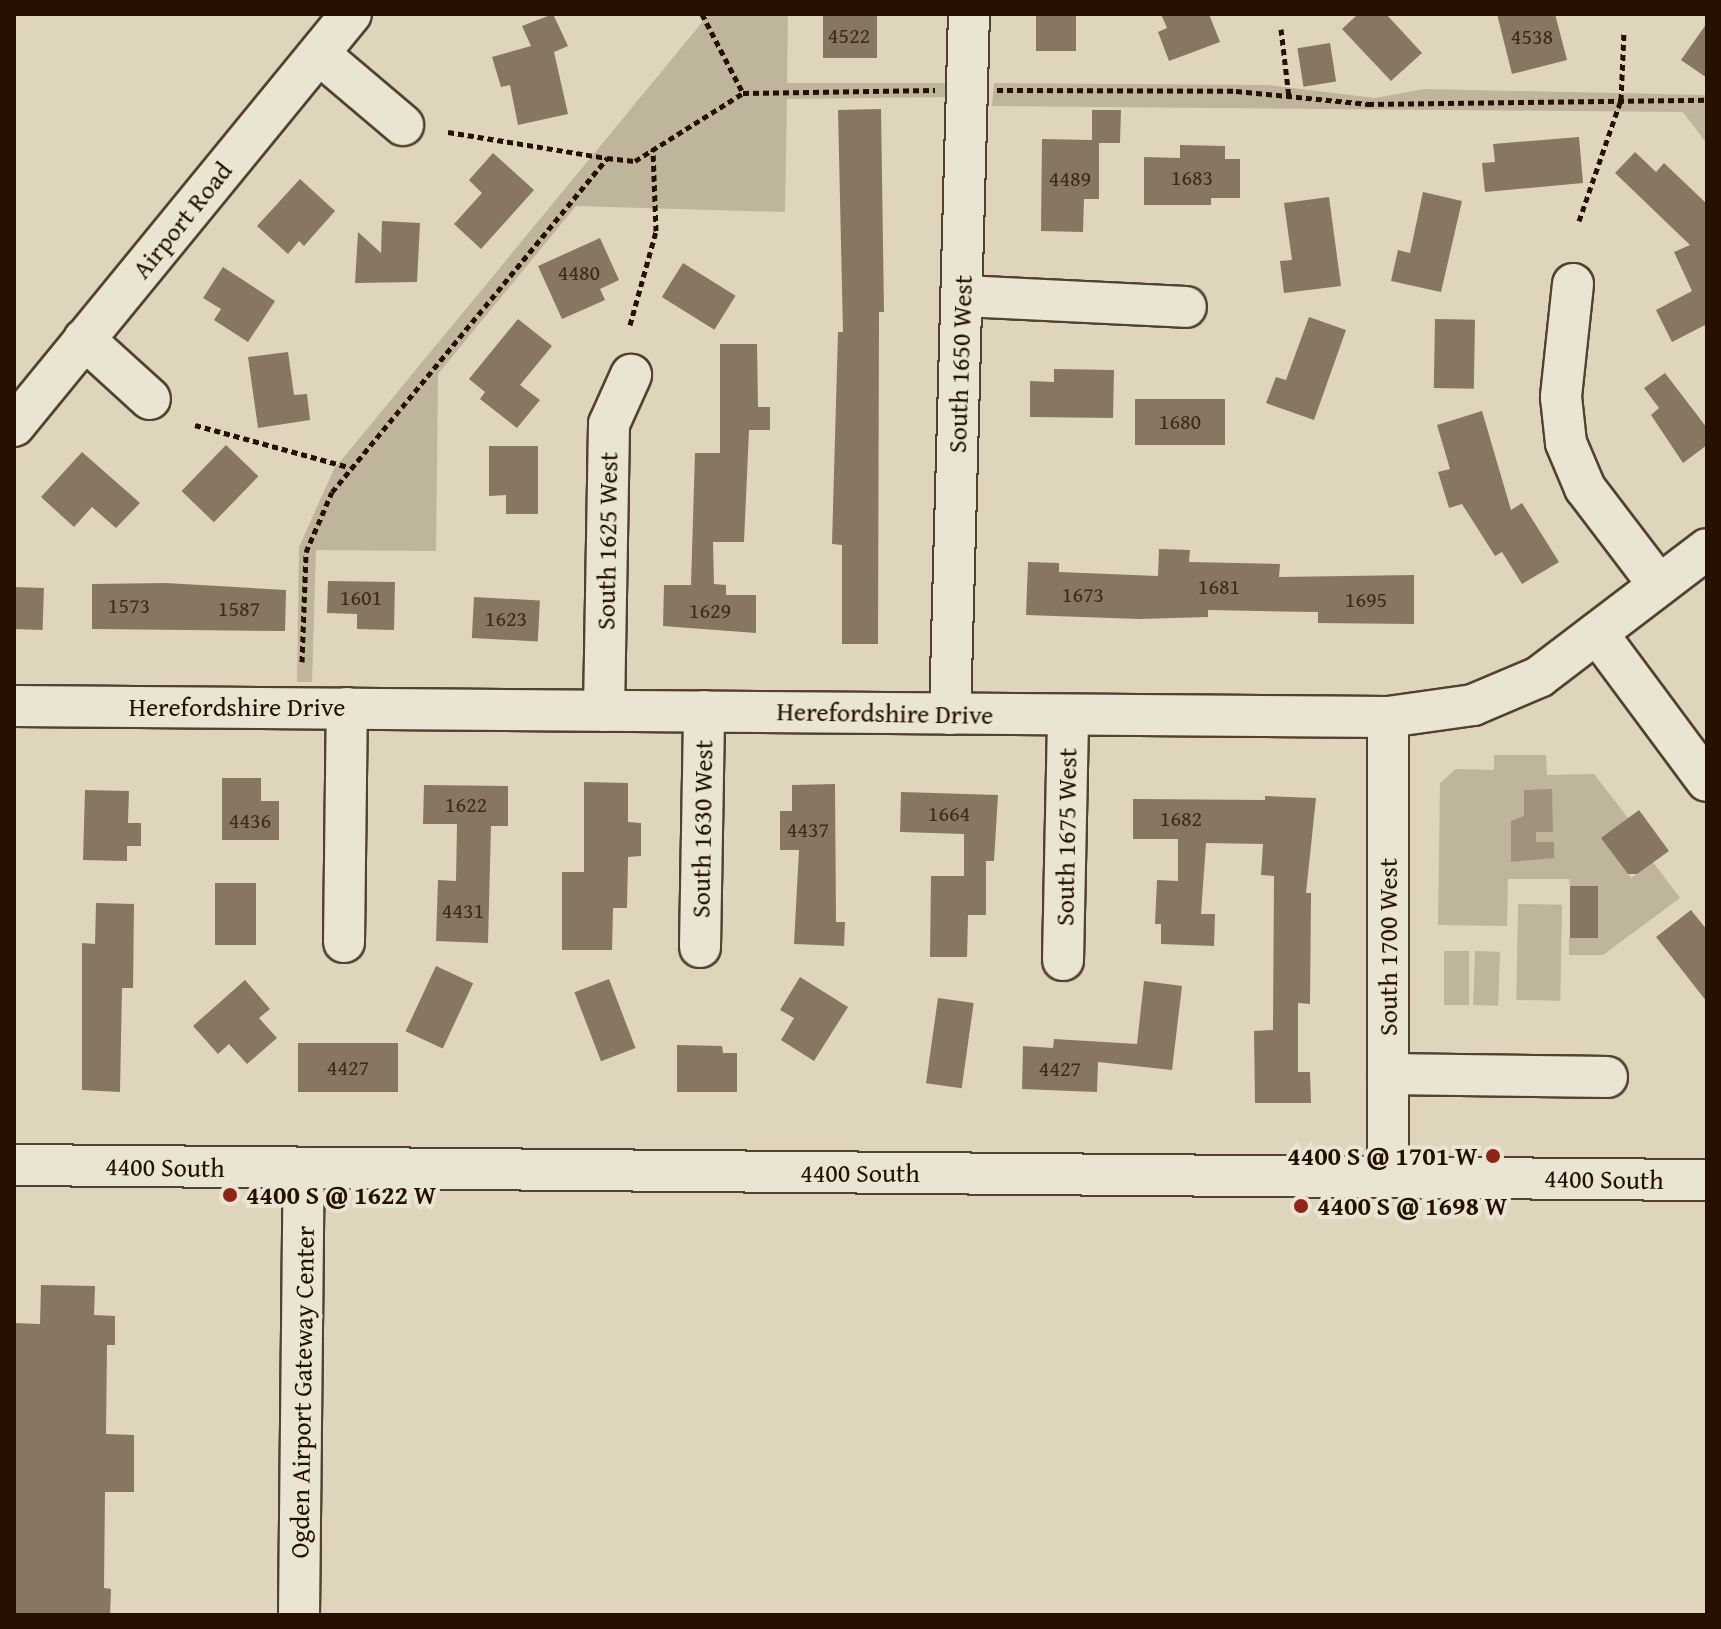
<!DOCTYPE html>
<style>
body{margin:0}
#map{position:relative;width:1721px;height:1629px;overflow:hidden;background:#dfd5bc;font-family:"Gentium Book Plus",serif}
div>[style]{position:absolute}
[style*='--x']{left:calc(var(--x)*1px);top:calc(var(--y)*1px);width:calc(var(--w)*1px);rotate:calc(var(--a)*1deg)}
.green>*{inset:0;background:#bfb49c;transform-origin:0 0}
.water>*{inset:0;background:#a0927c}
.building>*{inset:0;background:#867662;transform-origin:0 0}
.path>*{height:5px;margin-top:-2.5px;transform-origin:0;background:repeating-linear-gradient(90deg,#251001 0 6px,transparent 0 10px)}
.roads{filter:drop-shadow(2px 0 #544130) drop-shadow(-2px 0 #544130) drop-shadow(0 2px #544130) drop-shadow(0 -2px #544130)}
.minor>*{height:40px;margin:-20px;padding:0 20px;transform-origin:20px;border-radius:20px;background:#eae4d3}
.dots>*{width:22px;height:22px;translate:-50% -50%;box-sizing:border-box;border:4px solid #eae4d3;border-radius:50%}
span{translate:-50% -50%;white-space:nowrap;text-align:center;line-height:1.15;-webkit-text-stroke:8px #eae4d3;paint-order:stroke}
.number-label{font-size:22px;color:#3d2a19}
.number-label span{-webkit-text-stroke-width:0}
.street-label{font-size:26px;color:#251001}
.poi-label{font-size:26px;color:#251001;font-weight:700}
.right{translate:-100% -50%;text-align:right}
.left{translate:0 -50%;text-align:left}
.frame{position:absolute;inset:0;border:16px solid #251001;pointer-events:none}
</style>
<div id="map">
<div class="green">
<i style="clip-path:polygon(709px 14px,788px 14px,787px 83px,952px 83px,951px 97px,787px 99px,785px 212px,576px 206px,438px 374px,436px 551px,316px 550px,312px 682px,297px 682px,299px 547px,334px 469px)"></i>
<i style="clip-path:polygon(994px 83px,1267px 85px,1375px 98px,1424px 89px,1707px 95px,1707px 144px,1683px 112px,992px 106px)"></i>
<i style="clip-path:polygon(1494px 755px,1546px 755px,1547px 775px,1594px 774px,1628px 818px,1602px 838px,1631px 878px,1653px 862px,1680px 898px,1603px 955px,1569px 955px,1569px 938px,1597px 938px,1598px 887px,1570px 886px,1569px 879px,1508px 879px,1507px 926px,1438px 925px,1440px 783px,1456px 769px,1494px 770px)"></i>
<i style="left:1518px;top:904px;width:44px;height:96px;rotate:1deg"></i>
<i style="left:1444px;top:951px;width:25px;height:54px"></i>
<i style="left:1475px;top:951px;width:25px;height:54px;rotate:2deg"></i>
</div>
<div class="water">
<i style="clip-path:polygon(1552px 789px,1553px 832px,1536px 832px,1536px 842px,1554px 842px,1554px 858px,1511px 862px,1511px 821px,1524px 816px,1524px 790px)"></i>
</div>
<div class="building">
<i style="clip-path:polygon(553px 14px,568px 46px,554px 52px,568px 114px,518px 125px,510px 85px,501px 87px,492px 57px,531px 46px,522px 26px)"></i>
<i style="left:823px;top:14px;width:54px;height:44px"></i>
<i style="left:1036px;top:14px;width:40px;height:37px"></i>
<i style="clip-path:polygon(1161px 14px,1209px 14px,1220px 42px,1169px 61px,1158px 32px,1167px 28px)"></i>
<i style="clip-path:polygon(1358px 14px,1386px 14px,1422px 53px,1391px 81px,1342px 29px)"></i>
<i style="clip-path:polygon(1497px 14px,1555px 14px,1567px 60px,1512px 74px)"></i>
<i style="clip-path:polygon(1707px 23px,1707px 78px,1681px 60px)"></i>
<i style="left:1330px;top:43px;width:39px;height:33px;rotate:81deg"></i>
<i style="clip-path:polygon(881px 109px,884px 312px,879px 312px,878px 644px,842px 644px,842px 545px,832px 544px,838px 332px,843px 332px,838px 110px)"></i>
<i style="clip-path:polygon(1092px 110px,1121px 110px,1120px 143px,1099px 143px,1099px 199px,1084px 199px,1083px 232px,1041px 231px,1042px 139px,1092px 140px)"></i>
<i style="clip-path:polygon(1579px 137px,1583px 183px,1485px 192px,1482px 163px,1495px 162px,1493px 144px)"></i>
<i style="clip-path:polygon(1180px 145px,1225px 146px,1225px 159px,1240px 159px,1240px 198px,1211px 198px,1211px 205px,1144px 205px,1144px 157px,1180px 158px)"></i>
<i style="clip-path:polygon(1635px 152px,1656px 172px,1664px 163px,1707px 204px,1707px 324px,1672px 342px,1656px 310px,1692px 291px,1674px 252px,1690px 245px,1615px 173px)"></i>
<i style="clip-path:polygon(493px 153px,534px 190px,481px 249px,454px 224px,482px 193px,469px 180px)"></i>
<i style="clip-path:polygon(300px 179px,335px 211px,304px 246px,299px 241px,288px 254px,257px 226px)"></i>
<i style="clip-path:polygon(1423px 192px,1462px 201px,1441px 292px,1391px 281px,1398px 250px,1410px 253px)"></i>
<i style="clip-path:polygon(1329px 197px,1341px 286px,1284px 293px,1280px 261px,1292px 260px,1284px 203px)"></i>
<i style="clip-path:polygon(382px 221px,420px 223px,417px 282px,355px 283px,358px 232px,381px 253px)"></i>
<i style="clip-path:polygon(600px 238px,619px 280px,600px 289px,605px 300px,562px 319px,538px 266px)"></i>
<i style="left:683px;top:263px;width:62px;height:40px;rotate:32deg"></i>
<i style="clip-path:polygon(223px 267px,275px 301px,248px 342px,214px 320px,221px 309px,203px 298px)"></i>
<i style="clip-path:polygon(1309px 317px,1346px 330px,1314px 420px,1266px 403px,1276px 377px,1286px 380px)"></i>
<i style="clip-path:polygon(518px 319px,552px 346px,520px 385px,540px 400px,517px 428px,480px 399px,485px 392px,469px 379px)"></i>
<i style="left:1435px;top:319px;width:40px;height:69px;rotate:1deg"></i>
<i style="clip-path:polygon(720px 344px,757px 344px,758px 407px,770px 407px,770px 430px,749px 430px,744px 542px,713px 542px,714px 584px,726px 585px,726px 595px,756px 595px,756px 633px,663px 626px,664px 585px,691px 585px,695px 453px,720px 453px)"></i>
<i style="clip-path:polygon(288px 352px,294px 395px,307px 394px,310px 420px,258px 428px,248px 357px)"></i>
<i style="clip-path:polygon(1054px 369px,1114px 370px,1113px 418px,1030px 417px,1030px 381px,1054px 382px)"></i>
<i style="clip-path:polygon(1665px 373px,1707px 428px,1707px 445px,1683px 463px,1651px 415px,1659px 408px,1644px 388px)"></i>
<i style="left:1135px;top:399px;width:90px;height:46px"></i>
<i style="clip-path:polygon(1482px 411px,1511px 510px,1522px 503px,1559px 562px,1522px 584px,1502px 552px,1495px 556px,1462px 504px,1449px 508px,1438px 472px,1450px 469px,1437px 425px)"></i>
<i style="left:226px;top:445px;width:45px;height:64px;rotate:44deg"></i>
<i style="clip-path:polygon(489px 446px,538px 446px,538px 514px,506px 514px,506px 495px,489px 496px)"></i>
<i style="clip-path:polygon(82px 452px,140px 503px,116px 528px,92px 507px,74px 527px,41px 497px)"></i>
<i style="clip-path:polygon(1159px 549px,1190px 550px,1189px 562px,1280px 564px,1279px 577px,1414px 575px,1414px 624px,1318px 623px,1318px 612px,1208px 610px,1208px 617px,1139px 619px,1026px 615px,1028px 562px,1059px 563px,1059px 572px,1158px 576px)"></i>
<i style="clip-path:polygon(328px 581px,395px 582px,394px 630px,357px 629px,357px 614px,327px 613px)"></i>
<i style="clip-path:polygon(166px 583px,286px 590px,285px 631px,92px 629px,92px 584px)"></i>
<i style="left:14px;top:587px;width:30px;height:42px;rotate:2deg"></i>
<i style="left:474px;top:597px;width:66px;height:41px;rotate:3deg"></i>
<i style="clip-path:polygon(222px 778px,261px 778px,261px 801px,279px 801px,279px 840px,222px 840px)"></i>
<i style="clip-path:polygon(584px 782px,628px 783px,628px 822px,641px 823px,641px 856px,628px 857px,627px 908px,613px 908px,612px 950px,562px 950px,562px 872px,584px 872px)"></i>
<i style="clip-path:polygon(835px 784px,836px 922px,845px 922px,844px 946px,794px 944px,799px 850px,780px 850px,780px 811px,792px 811px,792px 785px)"></i>
<i style="clip-path:polygon(424px 785px,508px 786px,508px 826px,491px 826px,488px 943px,436px 941px,438px 880px,456px 881px,457px 824px,423px 824px)"></i>
<i style="clip-path:polygon(85px 790px,129px 791px,128px 823px,141px 823px,141px 846px,127px 846px,127px 861px,83px 860px)"></i>
<i style="clip-path:polygon(901px 792px,998px 795px,994px 861px,986px 861px,986px 915px,968px 915px,967px 957px,930px 957px,931px 876px,964px 876px,964px 834px,900px 832px)"></i>
<i style="clip-path:polygon(1265px 796px,1316px 798px,1306px 893px,1311px 893px,1310px 1004px,1298px 1003px,1298px 1072px,1310px 1072px,1311px 1103px,1255px 1103px,1254px 1031px,1273px 1030px,1274px 876px,1261px 875px,1263px 844px,1206px 843px,1201px 914px,1215px 914px,1214px 946px,1161px 944px,1161px 924px,1155px 924px,1157px 880px,1178px 881px,1178px 839px,1133px 839px,1133px 799px,1265px 800px)"></i>
<i style="clip-path:polygon(1639px 810px,1669px 851px,1637px 874px,1628px 874px,1601px 838px)"></i>
<i style="left:215px;top:883px;width:41px;height:62px"></i>
<i style="left:1570px;top:886px;width:28px;height:52px"></i>
<i style="clip-path:polygon(96px 903px,134px 904px,133px 988px,122px 988px,120px 1092px,82px 1090px,82px 943px,95px 944px)"></i>
<i style="clip-path:polygon(1691px 910px,1707px 930px,1707px 1002px,1656px 937px)"></i>
<i style="left:436px;top:966px;width:41px;height:72px;rotate:25deg"></i>
<i style="clip-path:polygon(800px 977px,848px 1007px,814px 1061px,781px 1040px,794px 1018px,780px 1010px)"></i>
<i style="left:609px;top:979px;width:74px;height:37px;rotate:69deg"></i>
<i style="clip-path:polygon(245px 980px,270px 1009px,259px 1018px,277px 1038px,247px 1064px,229px 1044px,218px 1054px,193px 1026px)"></i>
<i style="clip-path:polygon(1144px 981px,1182px 986px,1172px 1070px,1098px 1062px,1097px 1092px,1022px 1089px,1023px 1046px,1053px 1048px,1054px 1039px,1137px 1044px)"></i>
<i style="left:938px;top:998px;width:36px;height:86px;rotate:8deg"></i>
<i style="left:298px;top:1043px;width:100px;height:49px"></i>
<i style="clip-path:polygon(677px 1045px,722px 1046px,723px 1053px,737px 1053px,737px 1092px,677px 1092px)"></i>
<i style="clip-path:polygon(41px 1285px,95px 1286px,94px 1315px,115px 1316px,115px 1345px,107px 1345px,106px 1434px,134px 1435px,134px 1492px,105px 1492px,104px 1588px,111px 1589px,110px 1615px,14px 1615px,14px 1323px,40px 1324px)"></i>
</div>
<div class="path">
<i style="--x:702;--y:14;--w:89;--a:62.6"></i>
<i style="--x:1281;--y:29;--w:68;--a:83.3"></i>
<i style="--x:997;--y:90;--w:239;--a:0.2"></i>
<i style="--x:1236;--y:91;--w:133;--a:5.6"></i>
<i style="--x:1368;--y:104;--w:339;--a:-0.7"></i>
<i style="--x:448;--y:132;--w:160;--a:9.3"></i>
<i style="--x:1579;--y:221;--w:128;--a:-70.9"></i>
<i style="--x:1621;--y:100;--w:68;--a:-87.5"></i>
<i style="--x:630;--y:325;--w:98;--a:-74.5"></i>
<i style="--x:656;--y:231;--w:82;--a:-92.1"></i>
<i style="--x:195;--y:425;--w:160;--a:15.3"></i>
<i style="--x:302;--y:662;--w:110;--a:-87.9"></i>
<i style="--x:306;--y:552;--w:65;--a:-66.6"></i>
<i style="--x:332;--y:492;--w:433;--a:-50.5"></i>
<i style="--x:607;--y:158;--w:28;--a:6"></i>
<i style="--x:635;--y:161;--w:128;--a:-32.2"></i>
<i style="--x:743;--y:93;--w:192;--a:-0.9"></i>
</div>
<div class="roads">
<div class="minor">
<i style="--x:319;--y:54;--w:110;--a:40.2"></i>
<i style="--x:1573;--y:284;--w:114;--a:96.1"></i>
<i style="--x:1561;--y:397;--w:46;--a:83.8"></i>
<i style="--x:1566;--y:443;--w:49;--a:67.1"></i>
<i style="--x:1585;--y:488;--w:122;--a:52.7"></i>
<i style="--x:963;--y:296;--w:223;--a:2.8"></i>
<i style="--x:84;--y:339;--w:89;--a:42.3"></i>
<i style="--x:14;--y:426;--w:532;--a:-50.72"></i>
<i style="--x:1597;--y:633;--w:184;--a:53.4"></i>
<i style="--x:14;--y:706;--w:1374;--a:0.46"></i>
<i style="--x:1388;--y:717;--w:86;--a:-8"></i>
<i style="--x:1473;--y:705;--w:72;--a:-23"></i>
<i style="--x:1539;--y:677;--w:211;--a:-37.3"></i>
<i style="--x:604;--y:711;--w:287;--a:-89"></i>
<i style="--x:609;--y:424;--w:54;--a:-65.8"></i>
<i style="--x:950;--y:714;--w:700;--a:-88.45"></i>
<i style="--x:344;--y:942;--w:234;--a:-89.3"></i>
<i style="--x:700;--y:947;--w:236;--a:-89"></i>
<i style="--x:1063;--y:960;--w:245;--a:-88.8"></i>
<i style="--x:1388;--y:1074;--w:219;--a:0.8"></i>
<i style="--x:14;--y:1165;--w:1693;--a:0.51"></i>
<i style="--x:1388;--y:1177;--w:460;--a:-90"></i>
<i style="--x:299;--y:1615;--w:447;--a:-89.4"></i>
</div>
</div>
<div class="dots">
<i style="left:1493px;top:1156px;background:#8f2418"></i>
<i style="left:230px;top:1195px;background:#8f2418"></i>
<i style="left:1301px;top:1206px;background:#8f2418"></i>
</div>
<div class="number-label">
<span style="left:849px;top:36px">4522</span>
<span style="left:1532px;top:37px">4538</span>
<span style="left:1192px;top:178px">1683</span>
<span style="left:1070px;top:179px">4489</span>
<span style="left:579px;top:273px">4480</span>
<span style="left:1180px;top:422px">1680</span>
<span style="left:1219px;top:587px">1681</span>
<span style="left:1083px;top:595px">1673</span>
<span style="left:361px;top:598px">1601</span>
<span style="left:1366px;top:600px">1695</span>
<span style="left:129px;top:606px">1573</span>
<span style="left:239px;top:609px">1587</span>
<span style="left:710px;top:611px">1629</span>
<span style="left:506px;top:619px">1623</span>
<span style="left:466px;top:805px">1622</span>
<span style="left:949px;top:814px">1664</span>
<span style="left:1181px;top:819px">1682</span>
<span style="left:250px;top:821px">4436</span>
<span style="left:808px;top:830px">4437</span>
<span style="left:463px;top:911px">4431</span>
<span style="left:348px;top:1068px">4427</span>
<span style="left:1060px;top:1069px">4427</span>
</div>
<div class="street-label">
<span style="left:182px;top:220px;rotate:-51deg">Airport Road</span>
<span style="left:960px;top:364px;rotate:-88deg">South 1650 West</span>
<span style="left:607px;top:541px;rotate:-89deg">South 1625 West</span>
<span style="left:237px;top:707px">Herefordshire Drive</span>
<span style="left:885px;top:713px;rotate:1deg">Herefordshire Drive</span>
<span style="left:702px;top:829px;rotate:-89deg">South 1630 West</span>
<span style="left:1066px;top:837px;rotate:-89deg">South 1675 West</span>
<span style="left:1388px;top:947px;rotate:-90deg">South 1700 West</span>
<span style="left:165px;top:1167px;rotate:1deg">4400 South</span>
<span style="left:860px;top:1173px">4400 South</span>
<span style="left:1604px;top:1179px;rotate:1deg">4400 South</span>
<span style="left:302px;top:1392px;rotate:-89deg">Ogden Airport Gateway Center</span>
</div>
<div class="poi-label">
<span class="right" style="left:1477px;top:1156px">4400 S @ 1701 W</span>
<span class="left" style="left:246px;top:1195px">4400 S @ 1622 W</span>
<span class="left" style="left:1317px;top:1206px">4400 S @ 1698 W</span>
</div>
<div class="frame"></div>
</div>
